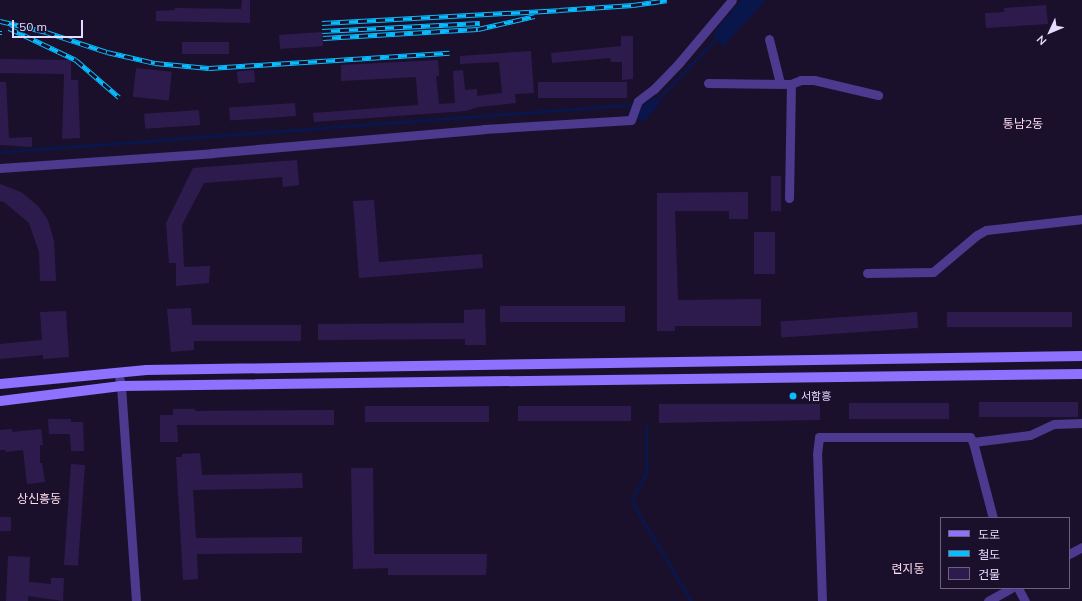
<!DOCTYPE html>
<meta charset="utf-8">
<style>
body{margin:0}
#map{position:relative;width:1082px;height:601px;overflow:hidden;background:#1a102c;font-family:Mulish,"Noto Sans KR",sans-serif}
div>[style]{position:absolute}
[style*='--x']{left:calc(var(--x)*1px);top:calc(var(--y)*1px);width:calc(var(--w)*1px);rotate:calc(var(--a)*1deg)}
.water>*{inset:0;background:#09164c}
.stream>*{height:3px;margin:-1.5px;padding:0 1.5px;transform-origin:1.5px;border-radius:1.5px;background:#09164c}
.canal>*{height:10px;margin:-5px;padding:0 5px;transform-origin:5px;border-radius:5px;background:#09164c}
.building>*{inset:0;background:#2e1b4e;transform-origin:0 0}
.minor>*{height:9px;margin:-4.5px;padding:0 4.5px;transform-origin:4.5px;border-radius:4.5px;background:#4b3a8d}
.secondary>*{height:10px;margin:-5px;padding:0 5px;transform-origin:5px;border-radius:5px;background:#8d72ff}
.rail>*{height:4.5px;margin-top:-2.25px;transform-origin:0;background:repeating-linear-gradient(90deg,#1a102c 0 9px,#07bdff 0 18px);box-sizing:border-box;border-block:1px solid #07bdff}
.dots>*{width:11px;height:11px;translate:-50% -50%;box-sizing:border-box;border:2px solid #1a102c;border-radius:50%}
span{translate:-50% -50%;white-space:nowrap;text-align:center;line-height:1.15;-webkit-text-stroke:4px #1a102c;paint-order:stroke}
.poi-label{font-size:11px;color:#e5dbff}
.left{translate:0 -50%;text-align:left}
.neighbourhood-label{font-size:12px;color:#ffdded}
.legend{position:absolute;left:940px;top:517px;width:130px;height:72px;box-sizing:border-box;background:#1a102c;border:1px solid #6b6180;margin:0;padding:5px 7px;list-style:none;font-size:12px;color:#e5dbff}
.legend li{display:flex;align-items:center;gap:8px;height:20px}
.legend b{width:20px;border:1px solid #6b6180}
.north{position:absolute;left:1030px;top:12px;width:40px;height:40px;-webkit-text-stroke:3px #1a102c;paint-order:stroke;rotate:226deg;font-size:11px;font-weight:700;line-height:16px;text-align:center;color:#e5dbff}
.north::after{content:'';display:block;margin:auto;width:14px;height:18px;background:#e5dbff;clip-path:polygon(50% 0,100% 100%,50% 72%,0 100%)}
.scale{position:absolute;left:12px;top:20px;width:71px;height:18px;box-sizing:border-box;border:2px solid #e5dbff;border-top:0;padding-left:5px;font-size:12px;line-height:14px;white-space:nowrap;color:#e5dbff;-webkit-text-stroke:3px #1a102c;paint-order:stroke}
</style>
<div id="map">
<div class="water">
<i style="clip-path:polygon(741px 0,766px 0,723px 46px,713px 34px)"></i>
</div>
<div class="stream">
<i style="--x:0;--y:152;--w:656;--a:-4.28"></i>
<i style="--x:654;--y:103;--w:92;--a:-45.9"></i>
<i style="--x:646;--y:426;--w:47;--a:90"></i>
<i style="--x:646;--y:473;--w:27;--a:118"></i>
<i style="--x:633;--y:497;--w:9;--a:84"></i>
<i style="--x:634;--y:506;--w:111;--a:59"></i>
</div>
<div class="canal">
<i style="--x:642;--y:116;--w:18;--a:-47"></i>
</div>
<div class="building">
<i style="clip-path:polygon(242px 0,250px 0,250px 23px,156px 21px,156px 11px,175px 10px,175px 8px,241px 9px)"></i>
<i style="clip-path:polygon(1046px 5px,1048px 24px,986px 28px,985px 13px,1004px 12px,1004px 8px)"></i>
<i style="left:322px;top:32px;width:14px;height:43px;rotate:86deg"></i>
<i style="clip-path:polygon(621px 36px,633px 36px,633px 79px,622px 80px,622px 62px,611px 62px,610px 58px,552px 63px,551px 53px,621px 46px)"></i>
<i style="left:182px;top:42px;width:47px;height:12px"></i>
<i style="clip-path:polygon(531px 51px,534px 93px,515px 94px,516px 103px,478px 107px,466px 111px,314px 122px,313px 113px,418px 105px,416px 77px,341px 81px,341px 65px,438px 60px,439px 76px,436px 76px,439px 104px,455px 103px,453px 71px,463px 70px,465px 90px,477px 89px,477px 96px,502px 93px,499px 62px,460px 64px,460px 56px)"></i>
<i style="clip-path:polygon(0 59px,71px 60px,71px 80px,78px 80px,80px 138px,62px 139px,64px 74px,0 73px)"></i>
<i style="left:136px;top:68px;width:36px;height:29px;rotate:6deg"></i>
<i style="left:254px;top:70px;width:12px;height:17px;rotate:85deg"></i>
<i style="clip-path:polygon(0 82px,6px 82px,9px 138px,32px 137px,32px 147px,0 145px)"></i>
<i style="left:627px;top:82px;width:16px;height:89px;rotate:90deg"></i>
<i style="left:295px;top:103px;width:13px;height:66px;rotate:86deg"></i>
<i style="left:199px;top:110px;width:15px;height:55px;rotate:86deg"></i>
<i style="clip-path:polygon(297px 160px,299px 185px,283px 187px,282px 177px,204px 183px,182px 225px,184px 267px,210px 266px,209px 283px,176px 286px,176px 263px,169px 263px,166px 223px,193px 168px)"></i>
<i style="left:771px;top:176px;width:10px;height:35px"></i>
<i style="clip-path:polygon(0 184px,21px 192px,38px 206px,48px 220px,54px 241px,56px 281px,40px 281px,39px 252px,29px 223px,4px 202px,0 201px)"></i>
<i style="clip-path:polygon(748px 192px,748px 219px,729px 219px,729px 211px,675px 211px,678px 300px,761px 299px,761px 326px,675px 326px,675px 331px,657px 331px,657px 193px)"></i>
<i style="clip-path:polygon(374px 200px,379px 262px,482px 254px,483px 268px,359px 278px,353px 201px)"></i>
<i style="left:754px;top:232px;width:21px;height:42px"></i>
<i style="left:625px;top:306px;width:16px;height:125px;rotate:90deg"></i>
<i style="clip-path:polygon(191px 308px,192px 325px,301px 325px,301px 341px,194px 341px,194px 350px,171px 352px,167px 309px)"></i>
<i style="clip-path:polygon(485px 309px,486px 345px,465px 345px,465px 339px,318px 340px,318px 324px,464px 323px,464px 310px)"></i>
<i style="clip-path:polygon(66px 311px,69px 357px,43px 359px,43px 355px,0 359px,0 344px,42px 340px,40px 312px)"></i>
<i style="left:917px;top:312px;width:16px;height:137px;rotate:86deg"></i>
<i style="left:1072px;top:312px;width:15px;height:125px;rotate:90deg"></i>
<i style="left:1078px;top:402px;width:15px;height:99px;rotate:90deg"></i>
<i style="left:949px;top:403px;width:16px;height:100px;rotate:90deg"></i>
<i style="clip-path:polygon(659px 404px,820px 404px,820px 420px,659px 423px)"></i>
<i style="left:489px;top:406px;width:16px;height:124px;rotate:90deg"></i>
<i style="left:518px;top:406px;width:113px;height:15px"></i>
<i style="clip-path:polygon(173px 409px,195px 409px,195px 411px,334px 410px,334px 425px,177px 425px,178px 442px,160px 442px,160px 415px,173px 415px)"></i>
<i style="clip-path:polygon(48px 419px,71px 419px,71px 422px,83px 422px,84px 451px,71px 451px,70px 434px,49px 434px)"></i>
<i style="clip-path:polygon(12px 429px,12px 432px,41px 429px,43px 445px,40px 445px,40px 463px,42px 463px,45px 482px,27px 484px,23px 450px,6px 452px,5px 450px,0 450px,0 430px)"></i>
<i style="clip-path:polygon(200px 453px,202px 475px,302px 473px,303px 488px,193px 490px,196px 538px,302px 537px,302px 553px,197px 554px,198px 579px,183px 580px,176px 457px,182px 457px,182px 454px)"></i>
<i style="left:71px;top:464px;width:14px;height:101px;rotate:4deg"></i>
<i style="clip-path:polygon(351px 468px,373px 468px,374px 554px,487px 554px,486px 575px,388px 575px,388px 568px,353px 569px)"></i>
<i style="left:0;top:517px;width:11px;height:14px"></i>
<i style="clip-path:polygon(8px 556px,30px 557px,29px 582px,51px 584px,51px 578px,64px 578px,63px 601px,28px 596px,28px 601px,6px 601px)"></i>
</div>
<div class="minor">
<i style="--x:769;--y:39;--w:45;--a:76"></i>
<i style="--x:708;--y:83;--w:83;--a:0.7"></i>
<i style="--x:791;--y:84;--w:11;--a:-22"></i>
<i style="--x:801;--y:80;--w:13;--a:0"></i>
<i style="--x:814;--y:80;--w:66;--a:13.2"></i>
<i style="--x:0;--y:168;--w:213;--a:-4"></i>
<i style="--x:212;--y:153;--w:273;--a:-5"></i>
<i style="--x:484;--y:129;--w:147;--a:-3.5"></i>
<i style="--x:631;--y:120;--w:20;--a:-70"></i>
<i style="--x:638;--y:101;--w:20;--a:-37"></i>
<i style="--x:654;--y:89;--w:36;--a:-46"></i>
<i style="--x:679;--y:63;--w:82;--a:-49.9"></i>
<i style="--x:789;--y:198;--w:114;--a:-89"></i>
<i style="--x:867;--y:273;--w:66;--a:-0.9"></i>
<i style="--x:933;--y:272;--w:57;--a:-40.1"></i>
<i style="--x:977;--y:235;--w:10;--a:-29"></i>
<i style="--x:986;--y:230;--w:97;--a:-6.5"></i>
<i style="--x:118;--y:372;--w:14;--a:78"></i>
<i style="--x:121;--y:386;--w:216;--a:86"></i>
<i style="--x:973;--y:442;--w:79;--a:75.3"></i>
<i style="--x:1069;--y:554;--w:15;--a:-28"></i>
<i style="--x:1018;--y:588;--w:15;--a:62"></i>
<i style="--x:822;--y:601;--w:147;--a:-91.9"></i>
<i style="--x:817;--y:454;--w:17;--a:-83"></i>
<i style="--x:819;--y:437;--w:151;--a:0"></i>
<i style="--x:970;--y:437;--w:6;--a:59"></i>
<i style="--x:973;--y:442;--w:57;--a:-7"></i>
<i style="--x:1030;--y:435;--w:26;--a:-25"></i>
<i style="--x:1054;--y:424;--w:28;--a:-2"></i>
<i style="--x:988;--y:601;--w:26;--a:-29"></i>
</div>
<div class="secondary">
<i style="--x:0;--y:384;--w:147;--a:-5.5"></i>
<i style="--x:146;--y:370;--w:936;--a:-0.86"></i>
<i style="--x:0;--y:401;--w:122;--a:-7.1"></i>
<i style="--x:121;--y:386;--w:961;--a:-0.72"></i>
</div>
<div class="rail">
<i style="--x:0;--y:21;--w:47;--a:13.4"></i>
<i style="--x:46;--y:32;--w:64;--a:18.2"></i>
<i style="--x:107;--y:52;--w:49;--a:12.9"></i>
<i style="--x:155;--y:63;--w:54;--a:5.3"></i>
<i style="--x:209;--y:68;--w:241;--a:-3.6"></i>
<i style="--x:322;--y:23;--w:237;--a:-3.1"></i>
<i style="--x:559;--y:10;--w:74;--a:-3.9"></i>
<i style="--x:633;--y:5;--w:34;--a:-8"></i>
<i style="--x:9;--y:28;--w:74;--a:25.5"></i>
<i style="--x:76;--y:60;--w:57;--a:40.7"></i>
<i style="--x:322;--y:31;--w:158;--a:-2.9"></i>
<i style="--x:0;--y:33;--w:2;--a:0"></i>
<i style="--x:323;--y:38;--w:155;--a:-3.3"></i>
<i style="--x:478;--y:29;--w:58;--a:-12.8"></i>
</div>
<div class="dots">
<i style="left:793px;top:396px;background:#07bdff"></i>
</div>
<div class="poi-label">
<span class="left" style="left:801px;top:396px">서함흥</span>
</div>
<div class="neighbourhood-label">
<span style="left:1023px;top:124px">통남2동</span>
<span style="left:39px;top:499px">상신흥동</span>
<span style="left:908px;top:569px">련지동</span>
</div>
<ul class="legend">
<li><b style="height:5px;background:#8d72ff"></b>도로</li>
<li><b style="height:5px;background:#07bdff"></b>철도</li>
<li><b style="height:11px;background:#2e1b4e"></b>건물</li>
</ul>
<div class="north">N</div>
<div class="scale">50 m</div>
</div>
